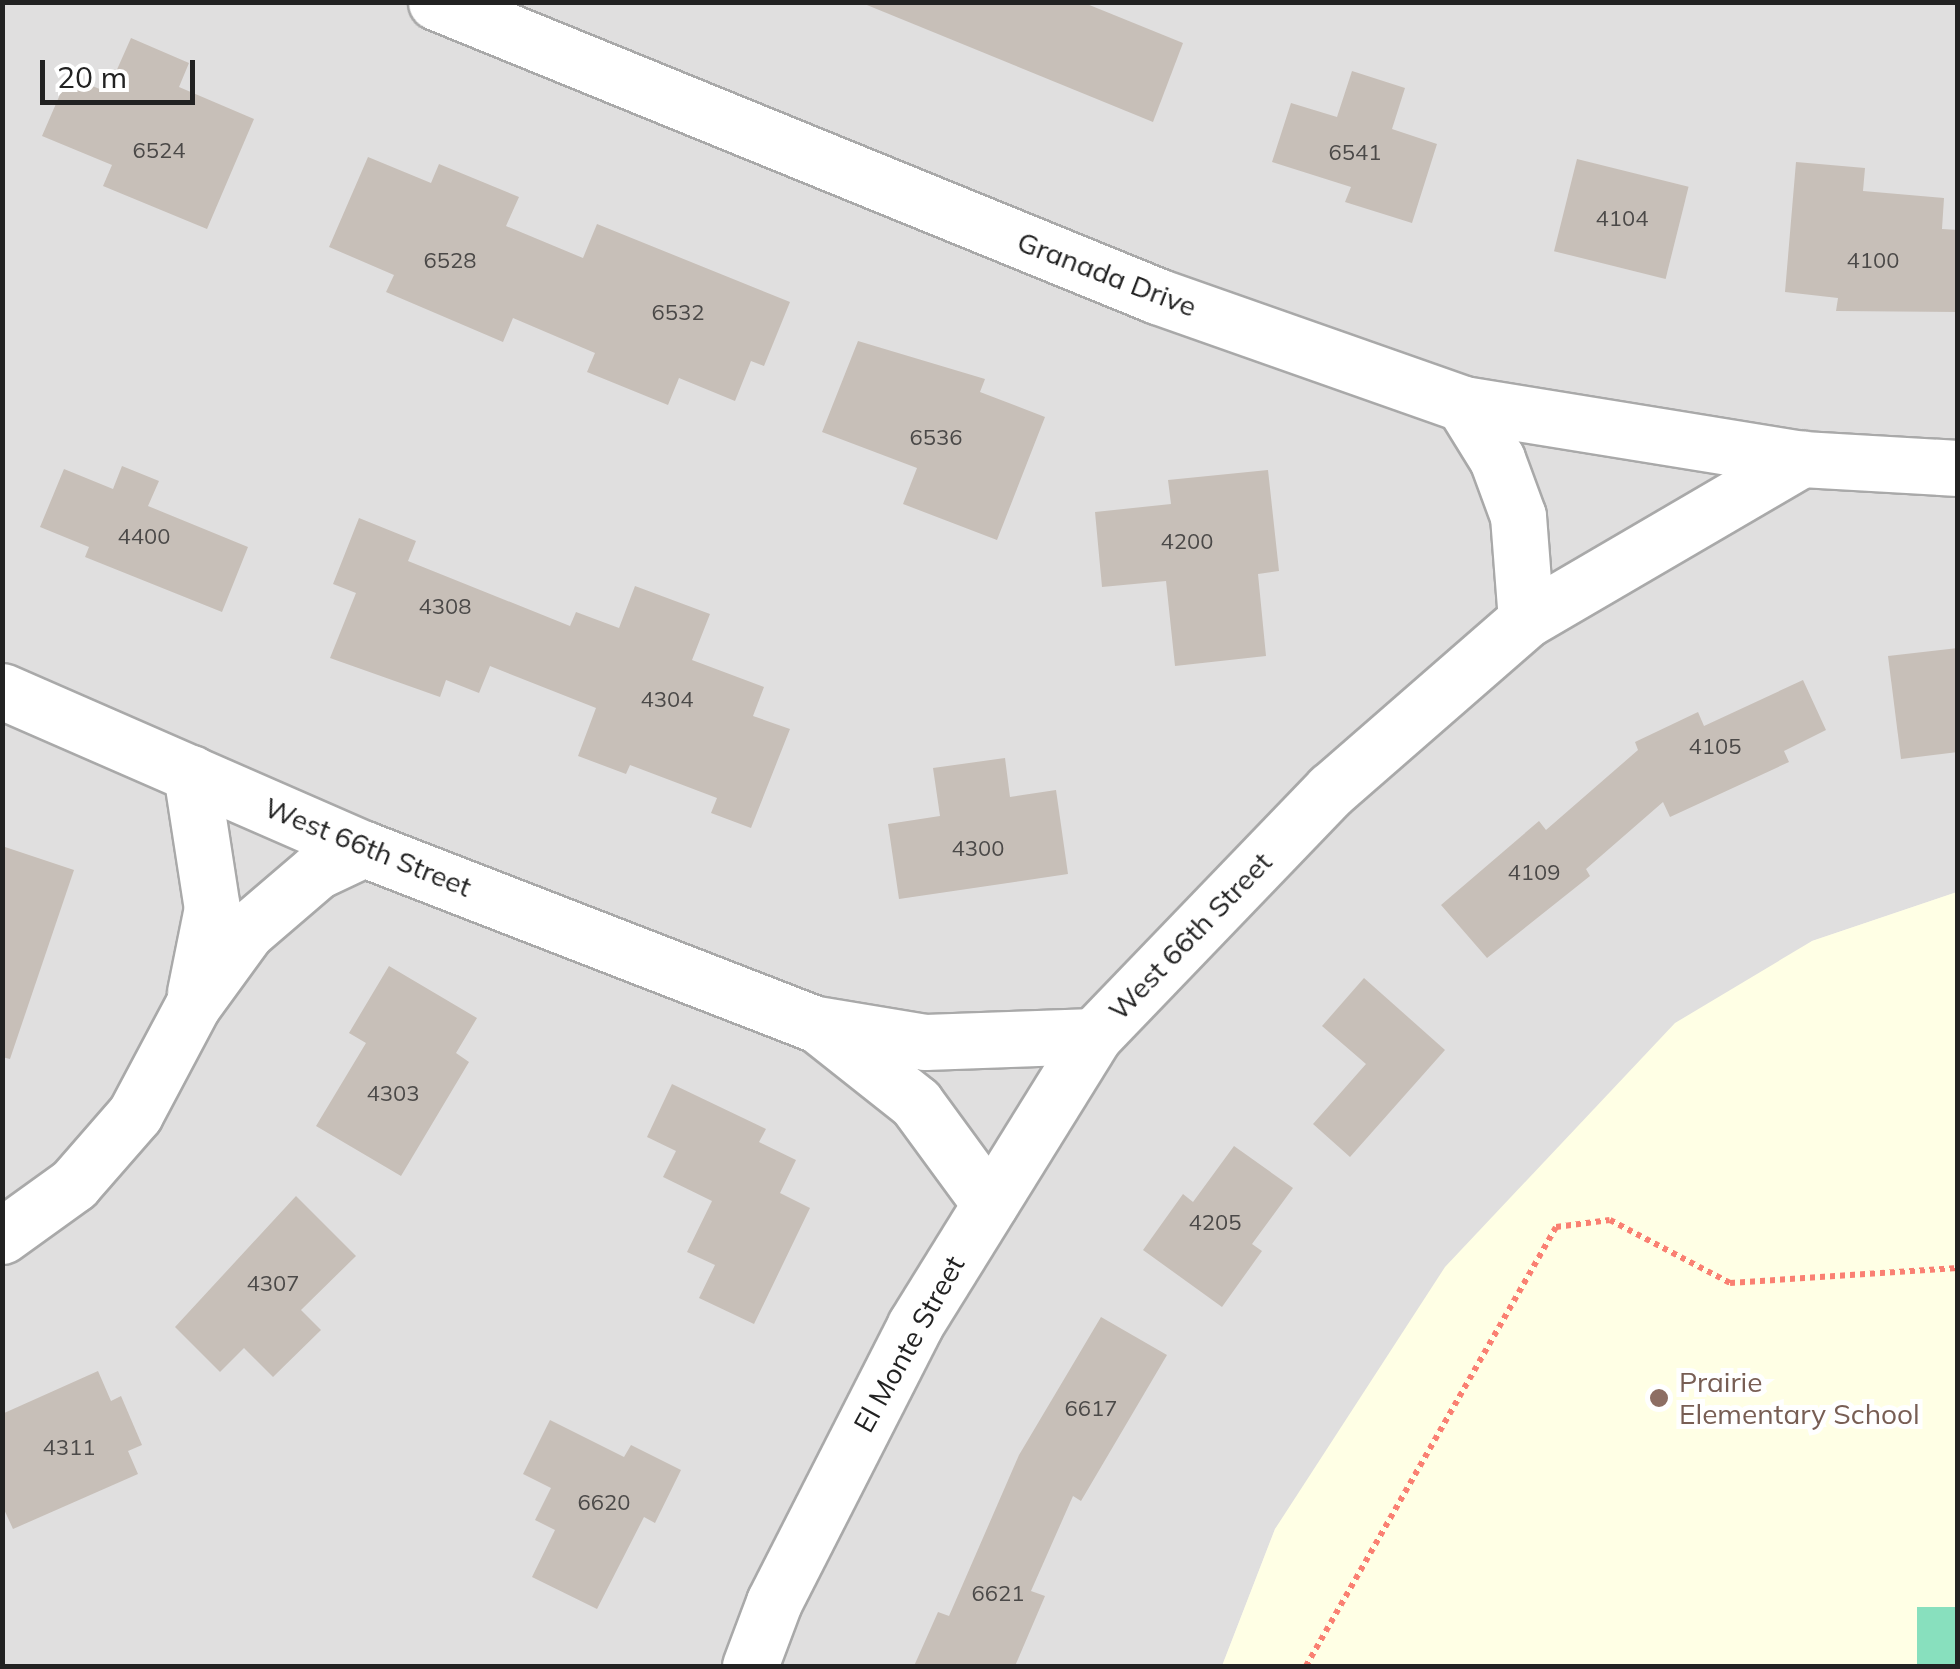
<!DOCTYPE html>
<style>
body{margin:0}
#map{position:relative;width:1960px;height:1669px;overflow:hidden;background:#f2efe9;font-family:Mulish,sans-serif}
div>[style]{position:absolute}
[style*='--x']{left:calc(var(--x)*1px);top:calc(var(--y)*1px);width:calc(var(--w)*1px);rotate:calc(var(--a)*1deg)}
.residential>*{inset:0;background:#e0dfdf}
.education>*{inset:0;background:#ffffe5}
.pitch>*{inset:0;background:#88e0be;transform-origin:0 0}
.building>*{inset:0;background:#c7bfb8;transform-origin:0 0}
.path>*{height:6px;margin-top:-3px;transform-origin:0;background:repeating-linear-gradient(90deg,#fa8072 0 5px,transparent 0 10px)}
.roads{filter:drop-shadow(2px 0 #a9a9a9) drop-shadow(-2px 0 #a9a9a9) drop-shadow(0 2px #a9a9a9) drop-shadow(0 -2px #a9a9a9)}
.minor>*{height:55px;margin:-27.5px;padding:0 27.5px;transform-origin:27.5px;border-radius:27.5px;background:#fff}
.dots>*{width:28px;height:28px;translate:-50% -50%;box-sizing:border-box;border:5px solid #fff;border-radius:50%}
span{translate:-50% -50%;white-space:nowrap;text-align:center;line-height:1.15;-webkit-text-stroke:10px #fff;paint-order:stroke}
.number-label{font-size:22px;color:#4b4948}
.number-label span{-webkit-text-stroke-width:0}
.street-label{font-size:28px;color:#222}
.education-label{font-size:28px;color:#785e54}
.left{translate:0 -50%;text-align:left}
.frame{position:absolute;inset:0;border:5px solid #222;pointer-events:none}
.scale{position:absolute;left:40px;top:60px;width:155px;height:45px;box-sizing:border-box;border:5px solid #222;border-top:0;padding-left:12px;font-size:30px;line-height:35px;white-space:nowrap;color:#222;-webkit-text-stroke:8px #fff;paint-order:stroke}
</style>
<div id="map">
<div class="residential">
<i style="clip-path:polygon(3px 3px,1957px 3px,1957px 892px,1812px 941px,1275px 1529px,1222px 1666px,3px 1666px)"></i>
</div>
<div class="education">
<i style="clip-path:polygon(1957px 892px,1957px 1666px,1222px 1666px,1275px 1529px,1445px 1267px,1675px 1023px,1812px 941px)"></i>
</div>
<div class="pitch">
<i style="left:1957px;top:1607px;width:59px;height:40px;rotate:90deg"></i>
</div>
<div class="building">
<i style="clip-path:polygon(1082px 2px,1183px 43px,1153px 122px,862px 3px)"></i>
<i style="clip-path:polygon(131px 38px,189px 63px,179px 87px,254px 119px,207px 229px,103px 186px,112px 165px,42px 136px,68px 76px,107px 92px)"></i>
<i style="clip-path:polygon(1352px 71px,1405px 88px,1392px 129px,1437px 144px,1412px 223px,1345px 202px,1351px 187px,1272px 162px,1291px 103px,1337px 117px)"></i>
<i style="clip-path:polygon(368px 157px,431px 183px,439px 164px,519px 197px,506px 226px,583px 258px,597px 224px,790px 302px,764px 366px,751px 361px,735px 401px,679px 378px,668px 405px,587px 372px,595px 353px,513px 318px,503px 342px,386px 292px,394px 275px,329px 247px)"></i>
<i style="left:1577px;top:159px;width:115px;height:95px;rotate:14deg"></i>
<i style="clip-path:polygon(1796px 162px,1865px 168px,1863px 191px,1944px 198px,1942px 229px,1958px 230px,1958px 312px,1836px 311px,1838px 298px,1785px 292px)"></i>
<i style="clip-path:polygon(858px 341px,985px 379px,980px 392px,1045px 417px,997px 540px,903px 504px,917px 468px,822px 432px)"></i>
<i style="clip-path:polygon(122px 466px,159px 481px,148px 506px,248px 547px,222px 612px,85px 557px,89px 547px,40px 527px,64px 469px,113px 489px)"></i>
<i style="clip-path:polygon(1268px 470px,1279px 571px,1258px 574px,1266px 656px,1175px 666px,1166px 581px,1102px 587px,1095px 512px,1171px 504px,1168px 480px)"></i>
<i style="clip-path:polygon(359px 518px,416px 541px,408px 561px,570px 626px,576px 612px,619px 628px,635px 586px,710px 614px,692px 660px,764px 687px,753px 716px,790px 729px,751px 828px,711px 813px,717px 798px,630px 765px,626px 774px,578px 756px,596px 708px,490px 666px,479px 693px,446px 680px,440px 697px,330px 658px,356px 593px,333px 584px)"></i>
<i style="clip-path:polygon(1958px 648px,1958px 752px,1901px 759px,1888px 656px)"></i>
<i style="clip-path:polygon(1803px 680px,1826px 730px,1784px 751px,1789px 762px,1670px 817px,1663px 802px,1586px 869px,1590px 876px,1487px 958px,1441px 905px,1539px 821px,1546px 830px,1638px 750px,1635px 742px,1698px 712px,1704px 726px)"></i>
<i style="clip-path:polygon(1005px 758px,1010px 797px,1056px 790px,1068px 874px,899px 899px,888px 824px,940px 816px,933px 768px)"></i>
<i style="clip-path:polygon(2px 846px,74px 870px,10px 1059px,2px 1057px)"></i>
<i style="clip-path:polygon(389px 966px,477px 1018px,456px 1053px,469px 1062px,401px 1176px,316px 1126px,366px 1043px,349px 1033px)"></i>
<i style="clip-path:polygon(1364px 978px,1445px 1050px,1350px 1157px,1313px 1124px,1366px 1064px,1322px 1026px)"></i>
<i style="clip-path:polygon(672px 1084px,766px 1129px,759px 1142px,796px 1160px,780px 1193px,810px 1208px,754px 1324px,699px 1298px,715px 1265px,687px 1252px,712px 1201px,663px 1177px,676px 1151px,647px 1137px)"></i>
<i style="clip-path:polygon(1234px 1146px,1293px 1188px,1252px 1244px,1262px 1251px,1222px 1307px,1143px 1250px,1183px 1194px,1193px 1202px)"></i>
<i style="clip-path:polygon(296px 1196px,356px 1256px,301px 1310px,321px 1330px,273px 1377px,244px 1348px,220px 1372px,175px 1327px)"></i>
<i style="clip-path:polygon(1101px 1317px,1167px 1355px,1081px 1501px,1073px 1496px,1031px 1591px,1045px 1596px,1015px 1666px,914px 1666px,938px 1612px,949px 1616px,1019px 1455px)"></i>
<i style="clip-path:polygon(98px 1371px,111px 1401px,121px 1396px,142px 1445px,128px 1451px,138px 1474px,13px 1529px,2px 1505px,2px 1414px)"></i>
<i style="clip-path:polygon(550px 1420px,624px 1457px,631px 1445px,681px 1470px,655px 1523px,644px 1517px,597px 1609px,532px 1577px,555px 1530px,535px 1520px,551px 1488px,523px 1474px)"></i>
</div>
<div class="path">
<i style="--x:1306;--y:1666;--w:505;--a:-60.34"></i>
<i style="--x:1556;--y:1227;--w:54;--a:-7.4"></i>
<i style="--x:1610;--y:1220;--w:136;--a:27.7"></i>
<i style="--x:1730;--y:1283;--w:228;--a:-3.8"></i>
</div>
<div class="roads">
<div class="minor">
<i style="--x:436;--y:2;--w:779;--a:22.18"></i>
<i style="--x:1157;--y:296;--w:324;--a:19.4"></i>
<i style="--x:1463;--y:404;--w:343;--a:9.2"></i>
<i style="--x:1802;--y:459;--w:156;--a:3.3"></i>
<i style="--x:1463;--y:404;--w:65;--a:58.3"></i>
<i style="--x:1497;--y:459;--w:61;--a:69.8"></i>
<i style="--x:1518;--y:516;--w:104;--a:85.6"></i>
<i style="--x:2;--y:691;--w:395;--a:23.6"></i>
<i style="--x:364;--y:849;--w:485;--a:21.2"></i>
<i style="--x:816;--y:1024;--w:110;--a:9.4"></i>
<i style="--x:925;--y:1042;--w:169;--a:-2"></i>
<i style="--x:191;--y:773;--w:137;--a:81.2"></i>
<i style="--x:212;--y:908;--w:86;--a:101.4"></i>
<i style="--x:819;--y:1026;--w:124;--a:38.4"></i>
<i style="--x:916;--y:1103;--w:125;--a:53.8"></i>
<i style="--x:2;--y:1236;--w:89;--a:-35.8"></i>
<i style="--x:74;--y:1184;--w:93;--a:-48.9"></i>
<i style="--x:135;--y:1114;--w:123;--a:-62"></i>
<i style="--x:193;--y:1005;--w:92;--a:-53.9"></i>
<i style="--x:247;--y:931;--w:92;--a:-40.6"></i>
<i style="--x:317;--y:871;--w:52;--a:-25.1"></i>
<i style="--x:750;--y:1666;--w:68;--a:-69.4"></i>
<i style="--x:774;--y:1602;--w:311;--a:-63"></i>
<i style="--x:915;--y:1325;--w:340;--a:-58.2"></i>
<i style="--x:1094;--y:1036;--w:342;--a:-46.1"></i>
<i style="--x:1331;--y:790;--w:259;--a:-41.1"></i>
<i style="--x:1526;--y:620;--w:320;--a:-30.3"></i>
</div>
</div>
<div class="dots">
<i style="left:1659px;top:1398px;background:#8d6e63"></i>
</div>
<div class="number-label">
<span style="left:159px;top:151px">6524</span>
<span style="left:1355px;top:153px">6541</span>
<span style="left:1622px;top:219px">4104</span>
<span style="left:450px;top:261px">6528</span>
<span style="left:1873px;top:261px">4100</span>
<span style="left:678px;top:313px">6532</span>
<span style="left:936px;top:438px">6536</span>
<span style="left:144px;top:537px">4400</span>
<span style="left:1187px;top:542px">4200</span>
<span style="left:445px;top:607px">4308</span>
<span style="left:667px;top:700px">4304</span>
<span style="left:1715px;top:747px">4105</span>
<span style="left:978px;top:849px">4300</span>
<span style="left:1534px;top:873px">4109</span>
<span style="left:393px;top:1094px">4303</span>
<span style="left:1215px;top:1223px">4205</span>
<span style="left:273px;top:1284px">4307</span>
<span style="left:1091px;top:1409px">6617</span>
<span style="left:69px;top:1448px">4311</span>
<span style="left:604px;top:1503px">6620</span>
<span style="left:998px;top:1594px">6621</span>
</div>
<div class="street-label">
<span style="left:1107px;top:274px;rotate:21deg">Granada Drive</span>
<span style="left:368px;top:847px;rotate:22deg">West 66th Street</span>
<span style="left:1190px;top:936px;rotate:-46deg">West 66th Street</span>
<span style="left:909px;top:1344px;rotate:-61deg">El Monte Street</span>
</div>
<div class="education-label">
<span class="left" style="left:1679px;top:1398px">Prairie<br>Elementary School</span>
</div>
<div class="frame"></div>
<div class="scale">20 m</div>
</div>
